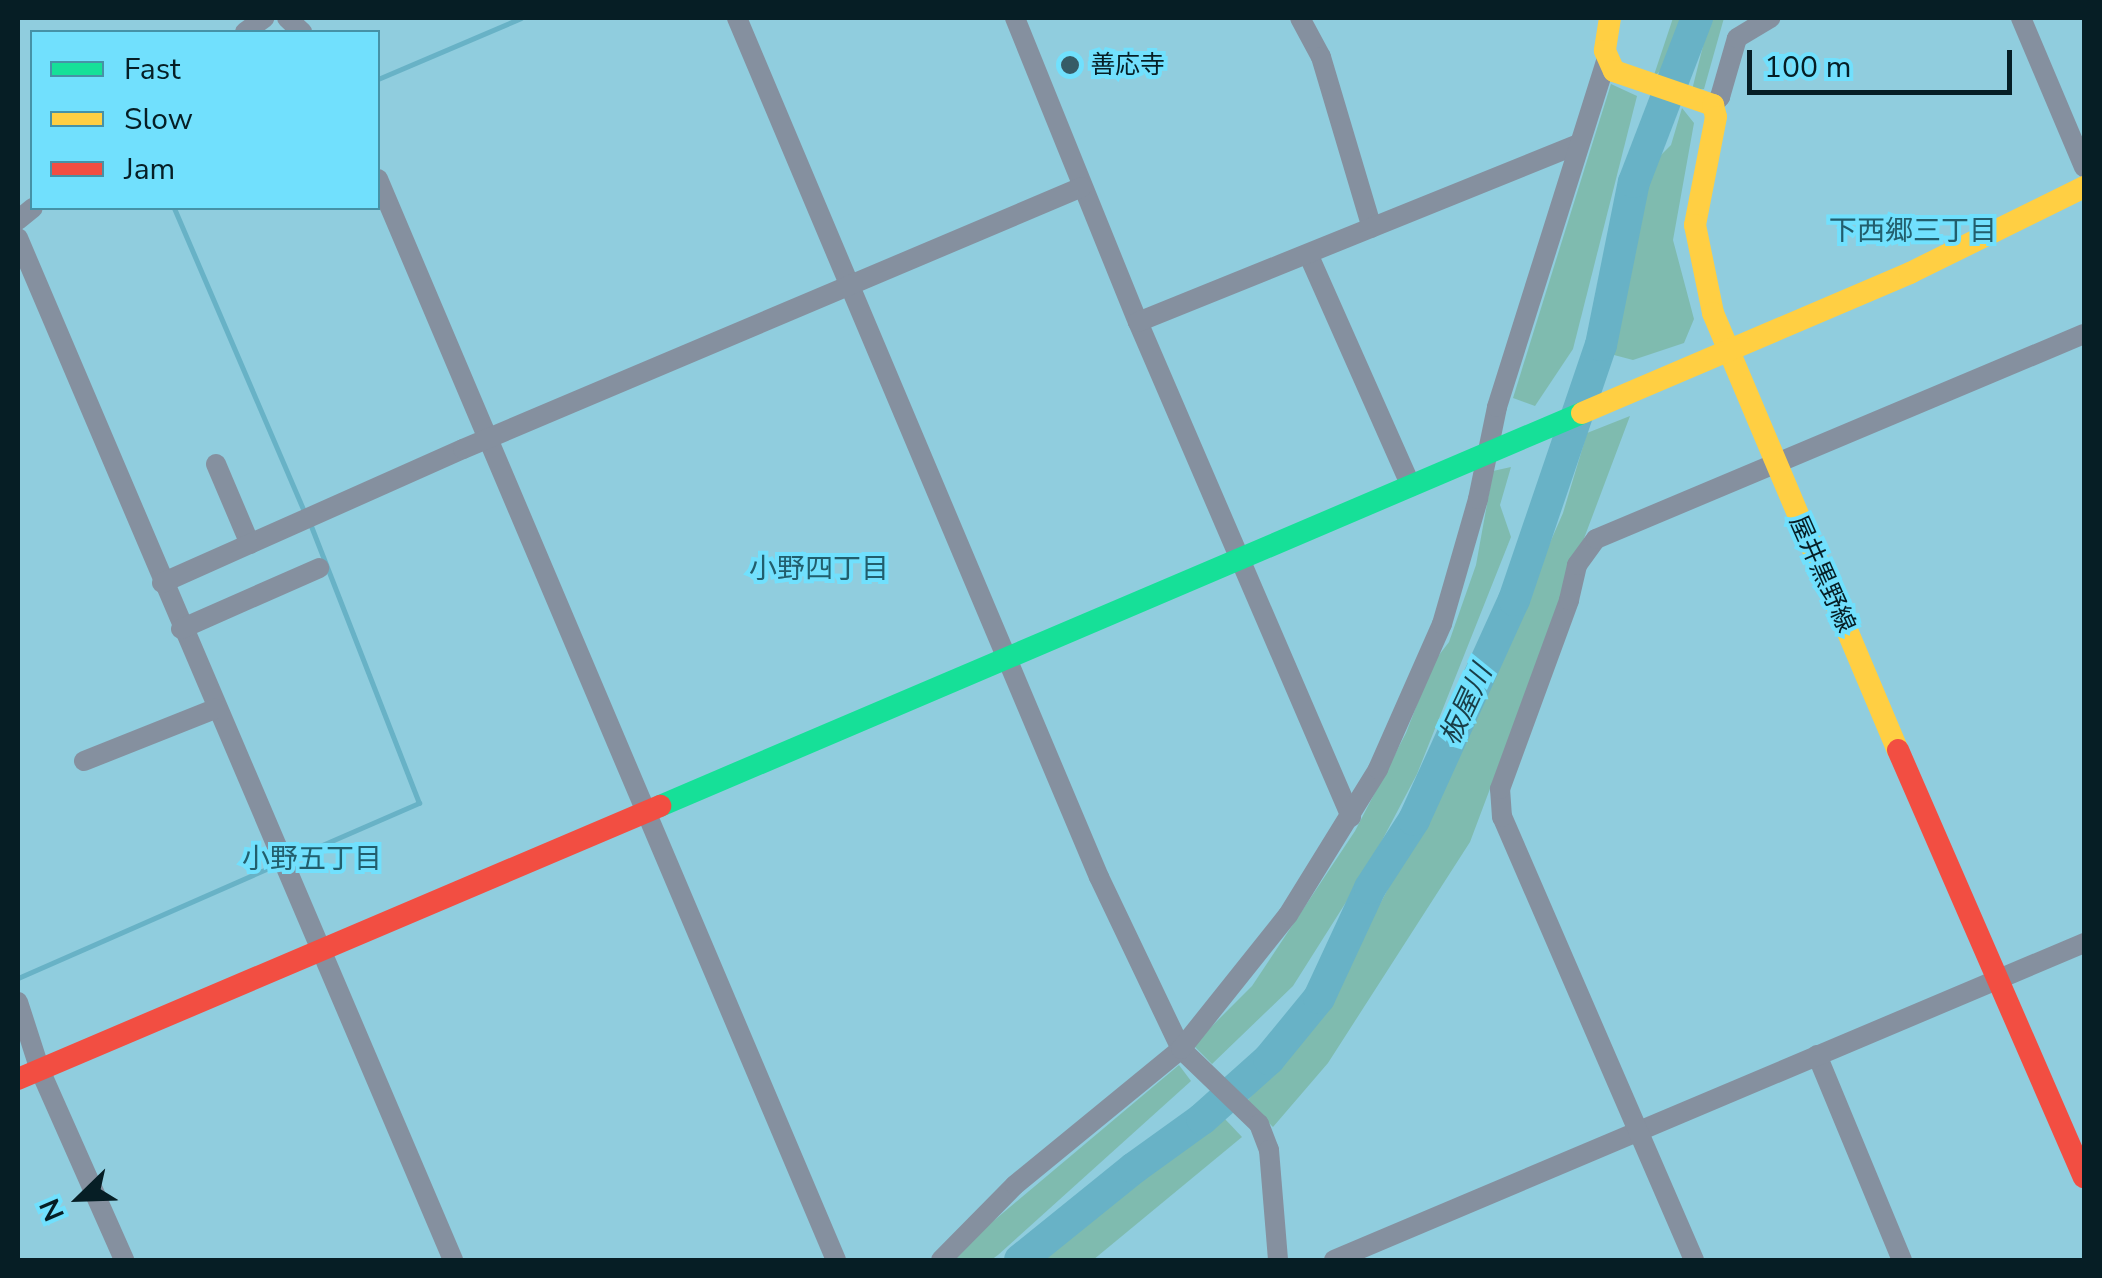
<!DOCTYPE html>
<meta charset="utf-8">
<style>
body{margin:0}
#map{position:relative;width:2102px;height:1278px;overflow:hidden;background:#90cdde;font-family:"Nunito Sans","Noto Sans JP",sans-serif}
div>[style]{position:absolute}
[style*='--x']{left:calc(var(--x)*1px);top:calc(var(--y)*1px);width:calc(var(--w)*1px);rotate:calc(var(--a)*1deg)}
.green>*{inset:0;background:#7fbbaf}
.stream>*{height:5px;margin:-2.5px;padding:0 2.5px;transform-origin:2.5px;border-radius:2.5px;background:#68b2c6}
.river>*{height:32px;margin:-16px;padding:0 16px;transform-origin:16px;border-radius:16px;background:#68b2c6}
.street>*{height:20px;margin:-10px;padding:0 10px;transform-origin:10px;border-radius:10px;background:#85909f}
.fast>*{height:22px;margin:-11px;padding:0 11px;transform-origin:11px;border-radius:11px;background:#16e098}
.slow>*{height:22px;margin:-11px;padding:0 11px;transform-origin:11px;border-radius:11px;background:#ffcf43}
.jam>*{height:22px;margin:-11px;padding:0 11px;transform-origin:11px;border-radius:11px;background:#f24e42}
.dots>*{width:28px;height:28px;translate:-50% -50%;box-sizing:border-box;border:5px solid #71e0fd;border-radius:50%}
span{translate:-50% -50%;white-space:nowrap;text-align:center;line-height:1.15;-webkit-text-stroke:8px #71e0fd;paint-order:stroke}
.poi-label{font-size:25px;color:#061e25}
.left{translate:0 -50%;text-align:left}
.street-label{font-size:25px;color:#061e25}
.neighbourhood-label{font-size:28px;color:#225e6d}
.water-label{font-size:28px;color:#193e48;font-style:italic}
.frame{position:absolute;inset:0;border:20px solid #061e25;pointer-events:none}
.legend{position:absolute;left:30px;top:30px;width:350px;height:180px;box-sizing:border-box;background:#71e0fd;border:2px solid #4692a7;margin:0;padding:12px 18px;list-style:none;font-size:30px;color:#061e25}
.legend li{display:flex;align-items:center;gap:20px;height:50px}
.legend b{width:50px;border:2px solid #4692a7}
.north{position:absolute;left:30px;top:1148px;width:100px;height:100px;-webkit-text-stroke:8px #71e0fd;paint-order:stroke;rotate:247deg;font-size:28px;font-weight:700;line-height:40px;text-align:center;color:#061e25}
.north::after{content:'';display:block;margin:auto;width:35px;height:45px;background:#061e25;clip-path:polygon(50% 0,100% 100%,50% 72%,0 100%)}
.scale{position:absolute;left:1747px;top:50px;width:265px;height:45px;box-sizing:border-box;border:5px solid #061e25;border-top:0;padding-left:12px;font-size:30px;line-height:35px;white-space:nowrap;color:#061e25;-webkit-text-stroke:8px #71e0fd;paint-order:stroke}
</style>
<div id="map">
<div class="green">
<i style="clip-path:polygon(1673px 18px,1696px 18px,1676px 55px,1653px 78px)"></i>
<i style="clip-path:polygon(1710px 18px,1724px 18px,1704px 89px,1692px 90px)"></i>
<i style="clip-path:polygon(1611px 84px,1637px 96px,1573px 349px,1535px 406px,1513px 398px)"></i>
<i style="clip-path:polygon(1682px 108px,1694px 123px,1673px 240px,1694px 319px,1684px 343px,1633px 360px,1614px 355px,1613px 329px,1634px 182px,1671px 145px)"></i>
<i style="clip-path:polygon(1630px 416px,1470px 842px,1328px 1063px,1273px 1127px,1247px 1101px,1317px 1021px,1446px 781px,1563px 513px,1587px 433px)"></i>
<i style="clip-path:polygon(1511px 467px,1500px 505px,1511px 537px,1417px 774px,1367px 869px,1293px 986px,1212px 1064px,1193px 1045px,1252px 986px,1355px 831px,1406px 733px,1433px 663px,1449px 642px,1476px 565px,1493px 471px)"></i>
<i style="clip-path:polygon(1179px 1065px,1191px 1081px,998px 1255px,991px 1260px,947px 1260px)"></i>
<i style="clip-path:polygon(1225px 1119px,1242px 1137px,1093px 1260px,1037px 1260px,1083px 1220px)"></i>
</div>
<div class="stream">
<i style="--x:378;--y:79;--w:155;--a:-23.1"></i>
<i style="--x:174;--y:208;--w:333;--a:66.8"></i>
<i style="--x:290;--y:859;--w:141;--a:-23.5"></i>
<i style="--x:419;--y:803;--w:300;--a:-111.3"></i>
<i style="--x:18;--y:978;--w:286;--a:-23.7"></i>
</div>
<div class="river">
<i style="--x:1020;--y:1260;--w:146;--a:-38.9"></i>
<i style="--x:1134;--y:1168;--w:84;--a:-35.8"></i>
<i style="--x:1202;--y:1119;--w:90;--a:-41.8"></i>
<i style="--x:1269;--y:1059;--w:79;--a:-50.7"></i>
<i style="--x:1319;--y:998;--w:121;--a:-65.1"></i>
<i style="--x:1370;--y:888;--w:81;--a:-57.1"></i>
<i style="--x:1414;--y:820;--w:242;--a:-65.6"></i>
<i style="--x:1514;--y:600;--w:269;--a:-71.2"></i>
<i style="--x:1601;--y:345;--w:166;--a:-78.6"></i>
<i style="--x:1634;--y:182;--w:176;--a:-69"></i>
</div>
<div class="street">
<i style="--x:287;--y:18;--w:21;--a:43"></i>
<i style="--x:737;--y:18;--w:932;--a:67.15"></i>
<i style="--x:1099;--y:877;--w:191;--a:64.5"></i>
<i style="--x:1181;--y:1049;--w:108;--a:43.9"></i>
<i style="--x:1259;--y:1124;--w:28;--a:69"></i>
<i style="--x:1269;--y:1150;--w:110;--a:85.3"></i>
<i style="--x:1015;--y:18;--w:328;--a:68"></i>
<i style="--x:1138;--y:322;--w:539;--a:66.72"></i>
<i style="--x:1300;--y:18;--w:44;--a:61.7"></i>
<i style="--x:1321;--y:57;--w:178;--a:73.4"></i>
<i style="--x:2021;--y:18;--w:162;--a:67.1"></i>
<i style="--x:245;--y:32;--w:24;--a:-36"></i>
<i style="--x:1713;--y:105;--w:11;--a:-49"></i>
<i style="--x:1720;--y:97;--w:61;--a:-73.9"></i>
<i style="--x:1737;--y:38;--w:39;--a:-31"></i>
<i style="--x:378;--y:179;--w:1174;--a:67.04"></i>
<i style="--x:18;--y:220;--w:19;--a:-39"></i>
<i style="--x:18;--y:238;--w:1111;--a:66.94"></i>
<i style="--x:1309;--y:256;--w:252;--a:66.1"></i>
<i style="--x:1138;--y:322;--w:475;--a:-22"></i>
<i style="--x:216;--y:464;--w:87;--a:67"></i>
<i style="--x:162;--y:583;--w:329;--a:-24"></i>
<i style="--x:463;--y:449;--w:672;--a:-22.94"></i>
<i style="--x:181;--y:629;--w:151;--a:-23.8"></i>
<i style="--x:84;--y:761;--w:141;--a:-21.7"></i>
<i style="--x:18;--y:1002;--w:71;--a:72.1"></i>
<i style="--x:40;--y:1070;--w:208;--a:66.1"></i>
<i style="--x:1817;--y:1055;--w:222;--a:67.5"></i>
<i style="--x:941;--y:1260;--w:105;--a:-45.4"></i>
<i style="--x:1015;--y:1185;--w:215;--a:-39.3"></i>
<i style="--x:1181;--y:1049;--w:171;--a:-51.4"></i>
<i style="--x:1288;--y:915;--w:172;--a:-58.3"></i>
<i style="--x:1378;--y:769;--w:158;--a:-66.2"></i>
<i style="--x:1442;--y:624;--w:130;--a:-73.9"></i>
<i style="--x:1478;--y:499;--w:94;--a:-78.3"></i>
<i style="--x:1497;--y:407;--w:362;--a:-72.5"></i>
<i style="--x:1334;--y:1260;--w:814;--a:-22.91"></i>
<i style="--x:1694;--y:1260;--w:483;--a:-113.4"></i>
<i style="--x:1502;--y:817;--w:28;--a:-94"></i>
<i style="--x:1500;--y:789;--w:201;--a:-69.9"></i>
<i style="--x:1569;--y:600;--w:36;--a:-77"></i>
<i style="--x:1577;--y:565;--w:32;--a:-54"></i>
<i style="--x:1596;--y:539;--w:529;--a:-22.79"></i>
</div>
<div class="fast">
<i style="--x:660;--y:806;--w:1002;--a:-23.09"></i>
</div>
<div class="slow">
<i style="--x:1610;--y:18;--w:33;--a:99"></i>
<i style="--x:1605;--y:51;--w:22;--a:66"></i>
<i style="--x:1614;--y:71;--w:105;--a:19"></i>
<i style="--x:1713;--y:105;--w:12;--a:76"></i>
<i style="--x:1716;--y:117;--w:110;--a:101"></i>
<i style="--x:1695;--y:225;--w:90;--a:78.4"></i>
<i style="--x:1713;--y:313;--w:475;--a:67.1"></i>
<i style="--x:1582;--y:413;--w:357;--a:-23.1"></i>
<i style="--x:1910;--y:273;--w:194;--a:-26.3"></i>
</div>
<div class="jam">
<i style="--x:1898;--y:750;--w:466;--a:66.5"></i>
<i style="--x:18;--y:1079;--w:698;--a:-23.04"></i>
</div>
<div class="dots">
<i style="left:1070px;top:65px;background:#365b66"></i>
</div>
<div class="poi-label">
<span class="left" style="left:1090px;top:65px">善応寺</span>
</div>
<div class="street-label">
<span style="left:1822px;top:574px;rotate:66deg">屋井黒野線</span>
</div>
<div class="neighbourhood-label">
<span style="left:1913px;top:231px">下西郷三丁目</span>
<span style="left:819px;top:569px">小野四丁目</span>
<span style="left:312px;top:859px">小野五丁目</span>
</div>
<div class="water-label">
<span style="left:1466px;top:705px;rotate:-65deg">板屋川</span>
</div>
<div class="frame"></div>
<ul class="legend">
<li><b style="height:12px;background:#16e098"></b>Fast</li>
<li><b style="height:12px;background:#ffcf43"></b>Slow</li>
<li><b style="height:12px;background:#f24e42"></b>Jam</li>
</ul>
<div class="north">N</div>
<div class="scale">100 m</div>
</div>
